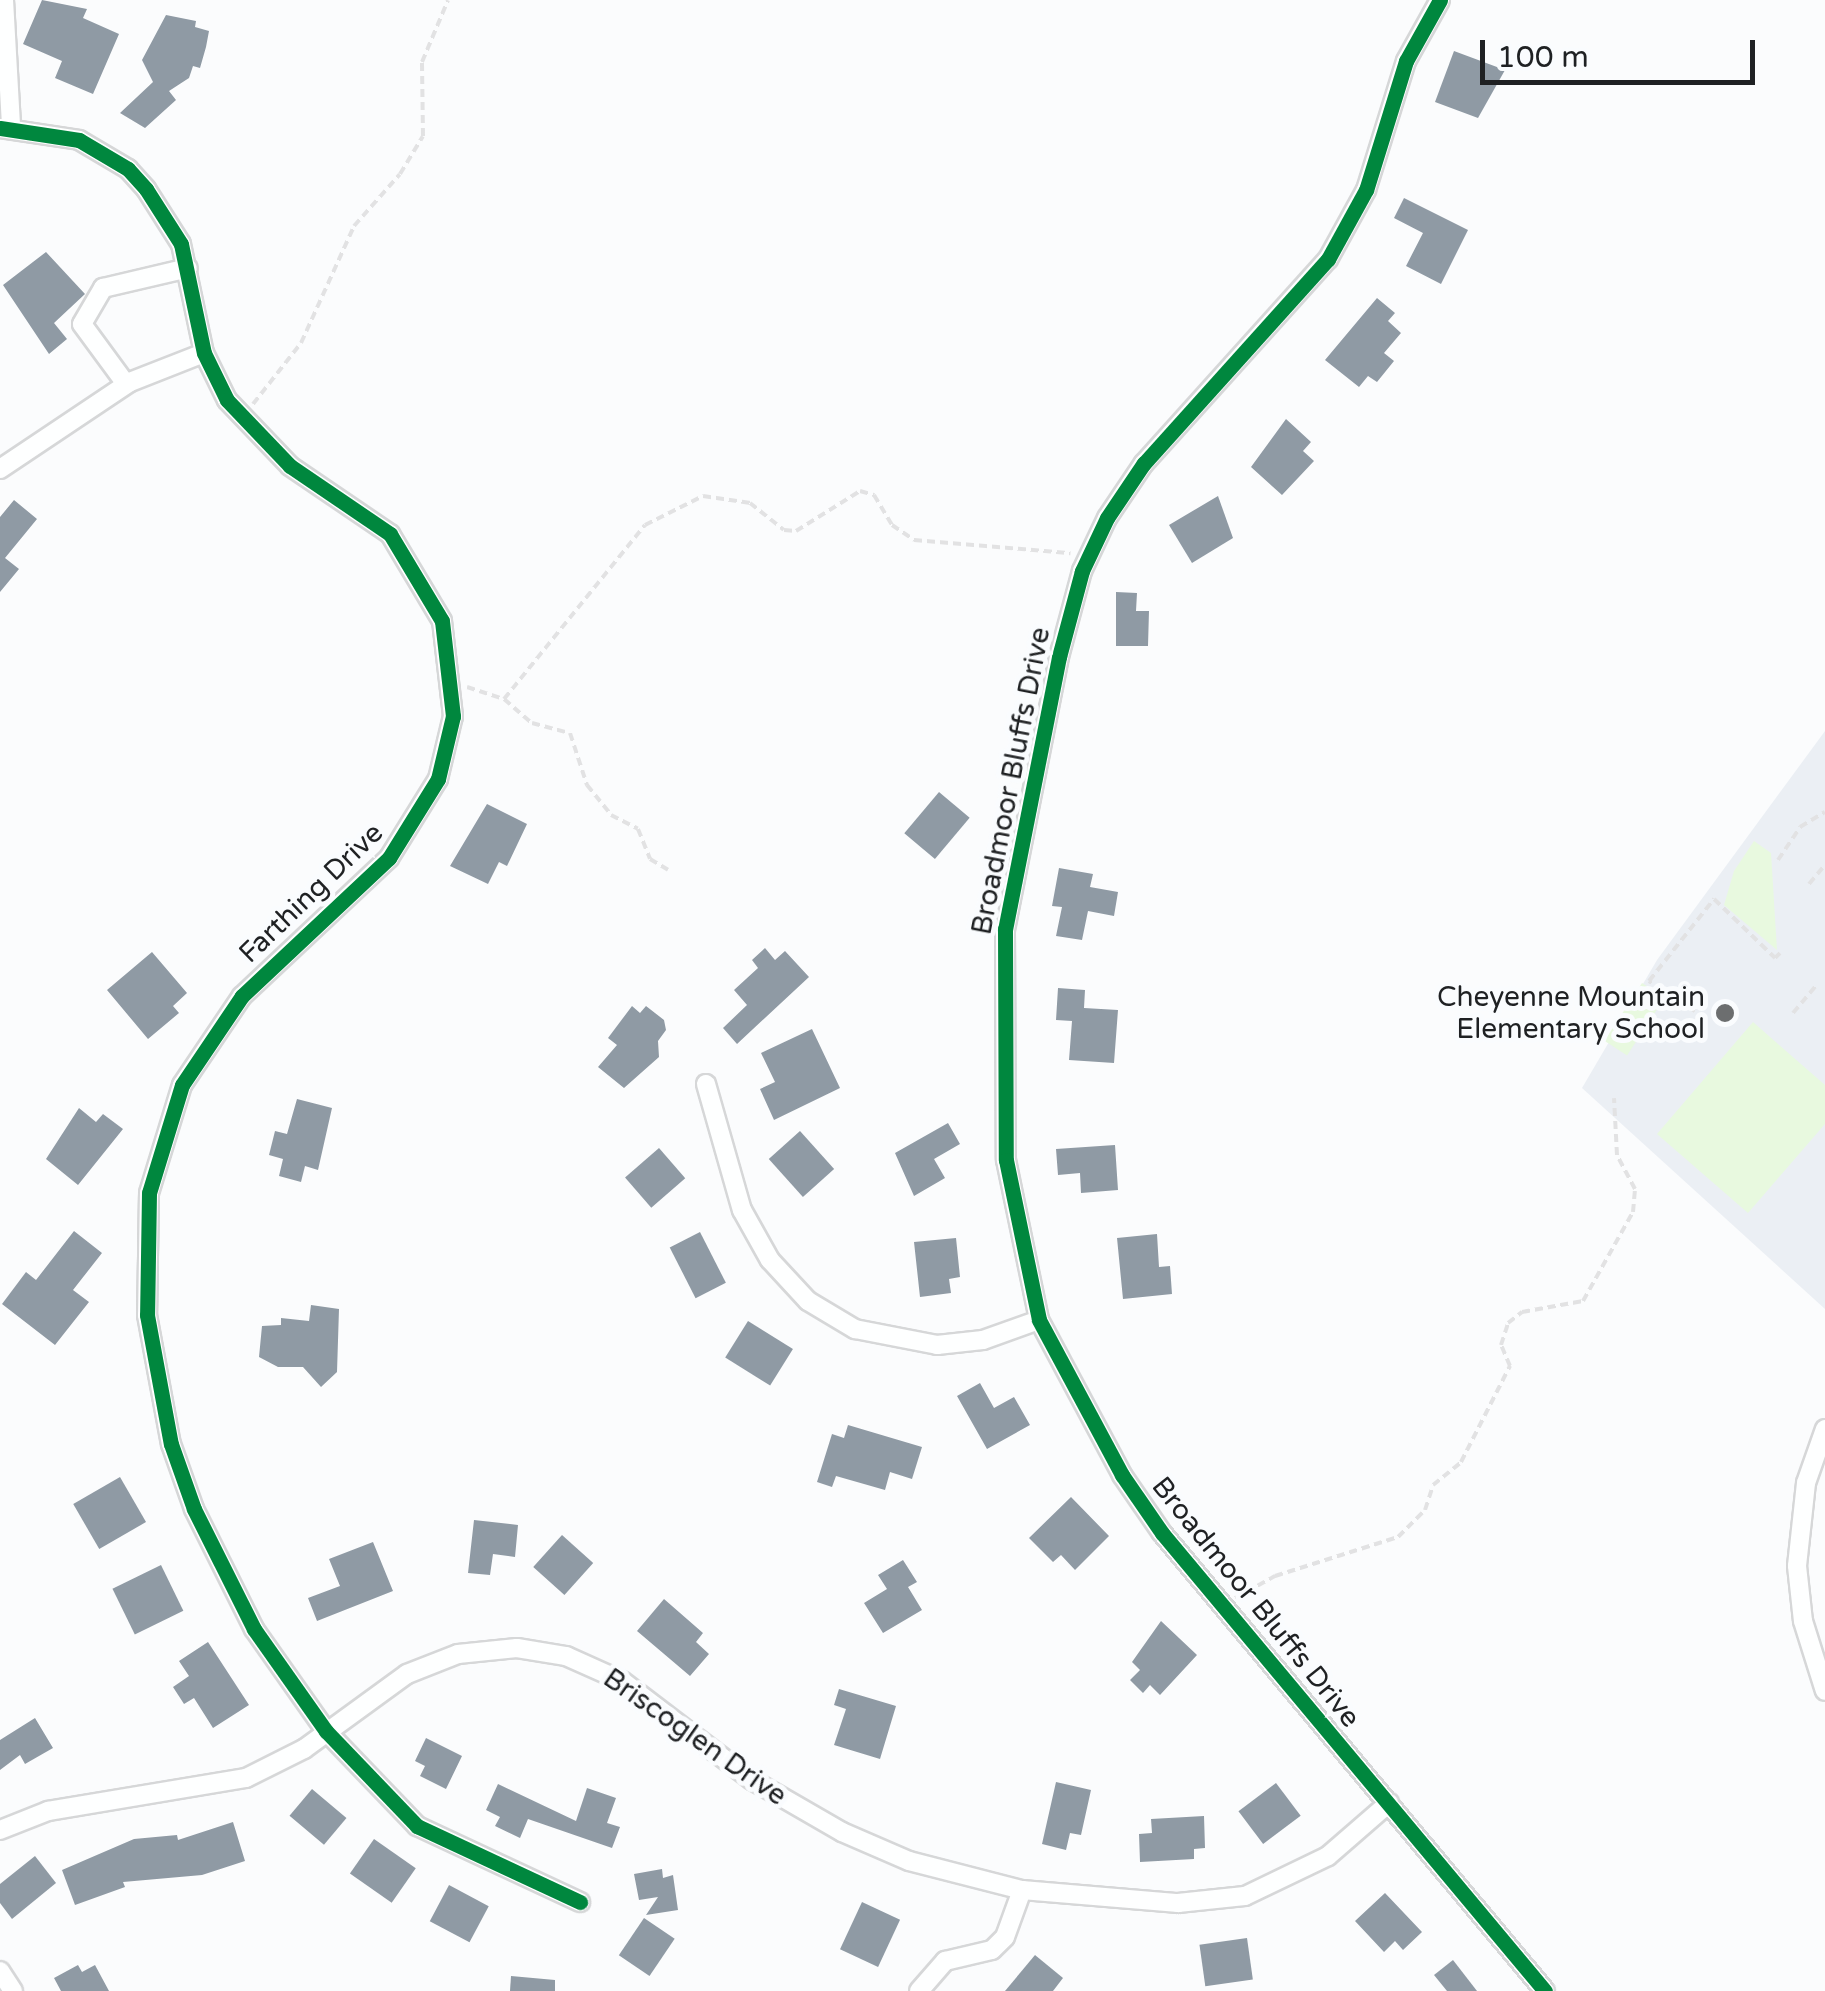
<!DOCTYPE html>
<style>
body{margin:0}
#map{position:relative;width:1825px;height:1991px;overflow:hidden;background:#fbfcfd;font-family:"Varela Round",sans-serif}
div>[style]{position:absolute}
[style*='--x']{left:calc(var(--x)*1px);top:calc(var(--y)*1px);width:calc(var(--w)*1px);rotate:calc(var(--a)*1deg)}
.built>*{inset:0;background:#ebeff4}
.green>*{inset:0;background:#e8f9df;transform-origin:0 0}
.building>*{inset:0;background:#8f9aa4;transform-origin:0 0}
.path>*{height:4px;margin-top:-2px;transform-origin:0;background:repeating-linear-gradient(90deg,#e2e2e3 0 8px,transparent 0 13px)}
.roads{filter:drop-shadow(2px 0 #d6d7d8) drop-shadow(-2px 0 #d6d7d8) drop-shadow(0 2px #d6d7d8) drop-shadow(0 -2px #d6d7d8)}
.minor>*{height:18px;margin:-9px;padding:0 9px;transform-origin:9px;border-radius:9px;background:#feffff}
.cycleway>*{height:15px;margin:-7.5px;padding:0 7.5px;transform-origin:7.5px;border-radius:7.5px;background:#00873e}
.dots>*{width:28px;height:28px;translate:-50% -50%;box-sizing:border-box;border:5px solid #fafcfe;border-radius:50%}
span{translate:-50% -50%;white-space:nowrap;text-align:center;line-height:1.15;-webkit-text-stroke:10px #fafcfe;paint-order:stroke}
.street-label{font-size:28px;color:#1f2123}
.poi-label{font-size:28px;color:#1f2123}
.right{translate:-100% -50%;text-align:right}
.scale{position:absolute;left:1480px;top:40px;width:275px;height:45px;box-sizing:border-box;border:5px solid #1f2123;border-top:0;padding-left:12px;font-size:30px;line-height:35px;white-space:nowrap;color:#1f2123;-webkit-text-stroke:8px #fafcfe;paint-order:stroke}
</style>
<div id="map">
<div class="built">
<i style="clip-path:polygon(1825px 731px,1825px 1309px,1582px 1088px,1657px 960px)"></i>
</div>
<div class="green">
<i style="clip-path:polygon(1754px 841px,1771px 853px,1777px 950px,1724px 905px,1734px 871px)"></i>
<i style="left:1642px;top:983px;width:27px;height:69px;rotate:33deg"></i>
<i style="clip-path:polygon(1753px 1022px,1825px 1085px,1825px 1124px,1748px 1213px,1657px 1134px)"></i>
</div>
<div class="building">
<i style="clip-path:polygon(42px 0,87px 9px,83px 18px,119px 34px,93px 94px,55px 78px,62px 61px,23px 44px)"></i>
<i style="clip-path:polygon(166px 15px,196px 21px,195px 27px,209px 31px,206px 47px,200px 68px,193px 66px,189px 78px,169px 91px,176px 100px,145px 128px,120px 113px,153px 82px,142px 60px)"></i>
<i style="clip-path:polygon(1454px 51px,1505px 70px,1478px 118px,1435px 102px)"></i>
<i style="clip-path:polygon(1404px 198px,1468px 230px,1441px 284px,1406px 266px,1423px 233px,1394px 218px)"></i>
<i style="clip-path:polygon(46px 252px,85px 294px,54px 323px,67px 339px,49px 354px,3px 285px)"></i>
<i style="clip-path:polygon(1377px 298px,1395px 313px,1388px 321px,1401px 333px,1384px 353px,1394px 361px,1377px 382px,1368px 376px,1359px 387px,1325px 360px)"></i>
<i style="clip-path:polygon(1286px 419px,1311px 442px,1303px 451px,1314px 461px,1282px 495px,1251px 467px)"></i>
<i style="clip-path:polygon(1218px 496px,1233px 538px,1192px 563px,1169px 525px)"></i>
<i style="clip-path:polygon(14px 500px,37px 519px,5px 558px,19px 569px,0 592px,0 517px)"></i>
<i style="clip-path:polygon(1116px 592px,1137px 593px,1136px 611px,1149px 611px,1148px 646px,1116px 646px)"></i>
<i style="left:939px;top:792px;width:40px;height:54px;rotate:40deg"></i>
<i style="clip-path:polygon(487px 804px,527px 824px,507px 866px,499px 862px,488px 884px,450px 866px)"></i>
<i style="clip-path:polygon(1059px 868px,1093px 874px,1090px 887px,1118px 892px,1114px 916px,1088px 911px,1082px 940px,1056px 936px,1062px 907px,1052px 906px)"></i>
<i style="clip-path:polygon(765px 948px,775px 960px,785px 951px,809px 977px,737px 1044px,723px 1028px,747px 1005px,734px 990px,758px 968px,752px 960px)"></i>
<i style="clip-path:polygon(152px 952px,187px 993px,173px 1006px,179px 1013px,148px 1039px,107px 990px)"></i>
<i style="clip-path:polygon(1058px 988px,1085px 990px,1084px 1008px,1118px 1010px,1114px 1063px,1069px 1060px,1072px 1021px,1056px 1020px)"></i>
<i style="clip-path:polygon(632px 1006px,640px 1013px,646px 1006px,664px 1020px,666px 1030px,658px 1041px,659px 1057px,624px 1088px,598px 1067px,617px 1045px,608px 1038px)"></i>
<i style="clip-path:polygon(812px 1029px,840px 1088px,774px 1120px,760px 1089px,775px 1082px,761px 1053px)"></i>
<i style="clip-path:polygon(297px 1099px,332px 1108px,318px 1170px,305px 1166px,301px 1182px,279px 1176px,283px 1159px,269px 1155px,275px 1131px,287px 1134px)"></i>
<i style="clip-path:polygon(79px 1108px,96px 1122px,103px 1114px,123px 1129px,78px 1185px,46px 1159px)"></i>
<i style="clip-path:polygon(948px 1123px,960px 1144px,934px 1159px,945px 1178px,914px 1196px,895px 1153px)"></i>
<i style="left:800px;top:1131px;width:51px;height:42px;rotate:48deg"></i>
<i style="clip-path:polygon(1115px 1145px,1118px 1190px,1081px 1193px,1080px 1173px,1058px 1175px,1056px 1149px)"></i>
<i style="left:659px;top:1148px;width:40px;height:45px;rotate:49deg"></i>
<i style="clip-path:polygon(74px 1231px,102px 1253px,73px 1290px,89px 1302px,55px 1345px,2px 1304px,26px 1272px,36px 1280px)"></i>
<i style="left:700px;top:1232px;width:57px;height:34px;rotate:63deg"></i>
<i style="clip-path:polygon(1157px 1234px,1159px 1267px,1170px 1266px,1172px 1294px,1123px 1299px,1117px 1238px)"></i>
<i style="clip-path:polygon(956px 1238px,960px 1277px,949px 1279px,951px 1293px,920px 1297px,914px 1242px)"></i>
<i style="clip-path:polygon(311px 1305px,339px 1309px,337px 1372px,321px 1387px,303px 1367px,278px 1367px,259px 1357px,262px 1326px,281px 1325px,281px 1318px,309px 1321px)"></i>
<i style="left:748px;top:1321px;width:53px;height:43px;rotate:32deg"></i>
<i style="clip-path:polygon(980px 1383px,994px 1408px,1014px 1397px,1030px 1425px,987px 1449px,957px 1396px)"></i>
<i style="clip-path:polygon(848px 1425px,922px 1447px,912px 1479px,890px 1472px,885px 1490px,836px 1476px,832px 1487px,817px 1482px,832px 1434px,844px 1438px)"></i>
<i style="left:120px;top:1477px;width:52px;height:54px;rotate:60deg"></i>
<i style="clip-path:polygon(1071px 1497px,1109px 1536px,1075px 1570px,1061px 1555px,1053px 1562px,1029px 1538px)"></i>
<i style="clip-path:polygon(474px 1520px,518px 1525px,515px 1557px,493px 1554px,490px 1575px,468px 1573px)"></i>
<i style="left:562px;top:1535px;width:42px;height:43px;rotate:42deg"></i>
<i style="clip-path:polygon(373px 1542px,393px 1591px,317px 1621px,308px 1598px,340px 1586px,329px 1559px)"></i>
<i style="clip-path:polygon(903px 1560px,917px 1582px,908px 1587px,922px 1610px,883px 1633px,864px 1603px,887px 1589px,878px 1575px)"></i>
<i style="left:161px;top:1565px;width:51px;height:54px;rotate:64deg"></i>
<i style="clip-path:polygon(664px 1599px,703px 1633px,696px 1642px,709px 1654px,690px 1676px,637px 1631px)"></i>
<i style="clip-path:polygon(1161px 1621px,1197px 1655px,1160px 1695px,1150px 1685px,1143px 1693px,1130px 1680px,1140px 1670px,1132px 1662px)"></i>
<i style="clip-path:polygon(208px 1642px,249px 1705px,213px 1728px,194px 1698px,184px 1704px,173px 1687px,189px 1676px,179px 1661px)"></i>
<i style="clip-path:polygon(839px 1689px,896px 1706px,880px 1759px,834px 1745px,846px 1709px,834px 1705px)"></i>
<i style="clip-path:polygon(35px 1718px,53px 1748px,25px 1764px,20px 1755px,0 1770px,0 1740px)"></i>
<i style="clip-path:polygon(426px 1738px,462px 1756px,446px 1789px,420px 1776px,425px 1766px,415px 1761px)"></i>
<i style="clip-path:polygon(1056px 1782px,1091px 1790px,1081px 1835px,1070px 1833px,1066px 1850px,1042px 1844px)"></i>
<i style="left:1276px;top:1783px;width:41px;height:47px;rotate:53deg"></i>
<i style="clip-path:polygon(498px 1784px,576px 1821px,587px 1788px,616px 1798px,607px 1823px,620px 1827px,612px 1848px,528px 1819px,520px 1838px,495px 1826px,500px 1817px,486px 1810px)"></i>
<i style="left:312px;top:1789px;width:45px;height:35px;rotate:40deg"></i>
<i style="clip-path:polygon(1204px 1816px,1205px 1848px,1194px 1849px,1194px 1859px,1140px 1862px,1139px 1834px,1152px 1833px,1151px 1819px)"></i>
<i style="clip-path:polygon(233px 1822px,245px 1861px,202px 1875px,123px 1882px,125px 1887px,75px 1905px,62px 1870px,134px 1839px,177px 1835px,178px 1840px)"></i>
<i style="left:374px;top:1839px;width:51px;height:42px;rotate:35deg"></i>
<i style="clip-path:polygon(35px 1856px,56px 1883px,12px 1919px,0 1903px,0 1884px)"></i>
<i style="clip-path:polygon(662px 1869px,663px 1878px,673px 1875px,678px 1910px,646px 1915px,658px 1897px,639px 1900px,634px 1874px)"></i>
<i style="left:449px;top:1885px;width:45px;height:41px;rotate:28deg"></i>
<i style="clip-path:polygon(1385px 1893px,1422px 1932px,1403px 1950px,1395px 1941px,1384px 1952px,1355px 1921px)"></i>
<i style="left:862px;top:1902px;width:42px;height:52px;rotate:25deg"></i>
<i style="left:644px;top:1918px;width:37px;height:45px;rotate:34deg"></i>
<i style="left:1247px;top:1938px;width:42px;height:48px;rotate:82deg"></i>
<i style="clip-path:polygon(1035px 1955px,1063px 1978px,1053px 1991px,1005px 1991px)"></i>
<i style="clip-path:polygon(1453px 1960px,1477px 1991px,1447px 1991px,1434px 1975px)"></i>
<i style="clip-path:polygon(78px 1965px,82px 1972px,95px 1965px,109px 1991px,61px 1991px,54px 1978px)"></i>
<i style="clip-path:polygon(511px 1976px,555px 1980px,555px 1991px,510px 1991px)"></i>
</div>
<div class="path">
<i style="--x:253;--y:404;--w:78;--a:-51.8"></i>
<i style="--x:301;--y:343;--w:128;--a:-65.6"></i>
<i style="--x:354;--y:226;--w:69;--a:-48.5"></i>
<i style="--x:400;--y:174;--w:44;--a:-58.8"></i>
<i style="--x:423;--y:136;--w:74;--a:-90.8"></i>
<i style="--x:422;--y:62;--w:67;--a:-67.2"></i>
<i style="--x:467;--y:687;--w:39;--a:18"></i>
<i style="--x:504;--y:699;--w:37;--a:41"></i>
<i style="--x:532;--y:723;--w:39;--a:15"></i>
<i style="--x:570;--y:733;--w:55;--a:71.9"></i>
<i style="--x:587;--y:785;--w:38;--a:51"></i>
<i style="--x:611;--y:815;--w:30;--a:27"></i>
<i style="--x:638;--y:829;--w:32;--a:68"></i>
<i style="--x:650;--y:859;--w:21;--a:31"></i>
<i style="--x:504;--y:699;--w:224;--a:-51"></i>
<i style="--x:645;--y:525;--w:65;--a:-26.6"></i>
<i style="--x:703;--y:496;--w:48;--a:8.5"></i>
<i style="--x:750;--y:503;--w:43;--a:38.5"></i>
<i style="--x:784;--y:530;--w:12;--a:5"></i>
<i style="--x:796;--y:531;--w:75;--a:-32"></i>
<i style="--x:860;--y:491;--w:15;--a:16"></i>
<i style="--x:874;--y:495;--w:35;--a:59"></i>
<i style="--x:892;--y:525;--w:27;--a:34"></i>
<i style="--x:914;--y:540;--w:157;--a:4.8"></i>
<i style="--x:1778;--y:860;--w:40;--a:-56"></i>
<i style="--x:1800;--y:827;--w:29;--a:-31"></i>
<i style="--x:1809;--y:884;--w:25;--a:-50"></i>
<i style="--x:1695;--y:1011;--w:55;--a:-146.9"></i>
<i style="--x:1649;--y:981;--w:105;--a:-51.6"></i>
<i style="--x:1714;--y:899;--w:85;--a:44"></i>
<i style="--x:1775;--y:958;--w:7;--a:-45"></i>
<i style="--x:1793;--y:1013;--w:35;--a:-50"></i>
<i style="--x:1235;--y:1598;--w:46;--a:-28.8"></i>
<i style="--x:1275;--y:1576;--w:129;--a:-17.6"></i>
<i style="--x:1398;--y:1537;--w:38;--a:-45"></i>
<i style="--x:1425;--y:1510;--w:26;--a:-72"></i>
<i style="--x:1433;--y:1485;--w:36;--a:-39"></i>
<i style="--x:1461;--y:1462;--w:108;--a:-63"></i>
<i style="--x:1510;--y:1366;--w:23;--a:-113"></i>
<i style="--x:1501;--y:1345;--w:23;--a:-72"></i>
<i style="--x:1508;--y:1323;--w:18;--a:-38"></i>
<i style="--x:1522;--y:1312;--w:62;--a:-10.2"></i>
<i style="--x:1583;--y:1301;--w:102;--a:-60.7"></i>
<i style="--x:1633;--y:1212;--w:23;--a:-85"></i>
<i style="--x:1635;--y:1189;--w:38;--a:-118"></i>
<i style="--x:1617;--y:1155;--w:57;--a:-93"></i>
</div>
<div class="roads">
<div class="minor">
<i style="--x:4;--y:0;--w:126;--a:86.8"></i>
<i style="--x:1440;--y:0;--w:70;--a:119.1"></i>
<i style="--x:1406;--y:61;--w:135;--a:107.2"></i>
<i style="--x:1366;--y:190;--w:79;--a:118.8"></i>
<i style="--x:1328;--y:259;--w:275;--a:132"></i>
<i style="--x:1144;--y:463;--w:66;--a:123.9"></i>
<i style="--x:1107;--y:518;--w:59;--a:115.3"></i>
<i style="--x:1082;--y:571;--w:89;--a:105"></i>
<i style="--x:1059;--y:657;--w:277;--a:101.2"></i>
<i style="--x:1005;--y:929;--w:231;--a:89.8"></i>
<i style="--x:1006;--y:1160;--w:163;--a:78.3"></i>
<i style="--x:1039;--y:1320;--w:176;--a:61.8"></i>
<i style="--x:1122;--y:1475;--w:70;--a:55.4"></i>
<i style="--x:1162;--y:1533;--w:597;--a:50.1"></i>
<i style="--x:0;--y:128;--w:80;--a:8.6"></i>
<i style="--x:79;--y:140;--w:57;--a:30.6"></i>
<i style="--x:128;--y:169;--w:27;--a:48"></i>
<i style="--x:146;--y:189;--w:65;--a:57.5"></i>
<i style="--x:181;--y:244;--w:111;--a:78.1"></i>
<i style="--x:204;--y:353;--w:52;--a:63.9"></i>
<i style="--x:227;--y:400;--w:91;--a:46.3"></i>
<i style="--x:290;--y:466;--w:121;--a:34.2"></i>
<i style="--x:390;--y:534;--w:101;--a:59.1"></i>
<i style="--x:442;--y:621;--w:96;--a:83.4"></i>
<i style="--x:453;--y:716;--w:65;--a:103.4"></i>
<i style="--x:438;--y:779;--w:93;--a:121.8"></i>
<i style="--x:389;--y:858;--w:202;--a:136.8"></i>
<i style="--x:242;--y:996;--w:107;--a:124"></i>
<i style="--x:182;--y:1085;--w:113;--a:107"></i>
<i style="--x:149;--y:1193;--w:122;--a:90.9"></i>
<i style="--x:147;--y:1315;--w:131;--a:79.5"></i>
<i style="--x:171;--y:1444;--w:69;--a:70.5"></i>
<i style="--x:194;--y:1509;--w:134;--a:63.4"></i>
<i style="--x:254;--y:1629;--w:125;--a:54.8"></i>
<i style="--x:326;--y:1731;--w:132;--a:46.2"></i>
<i style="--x:417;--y:1826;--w:180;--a:25"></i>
<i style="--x:126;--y:384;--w:74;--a:-126.3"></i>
<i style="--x:82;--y:324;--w:42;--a:-59.7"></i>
<i style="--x:103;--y:288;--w:87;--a:-13.2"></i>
<i style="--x:0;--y:469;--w:156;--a:-33.8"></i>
<i style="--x:130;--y:382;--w:79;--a:-21.4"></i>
<i style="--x:706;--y:1084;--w:131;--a:74.1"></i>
<i style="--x:742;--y:1210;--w:57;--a:60.8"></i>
<i style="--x:770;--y:1260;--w:56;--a:47.2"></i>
<i style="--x:808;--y:1301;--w:55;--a:30.8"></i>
<i style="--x:855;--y:1329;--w:84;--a:11"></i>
<i style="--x:937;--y:1345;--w:46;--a:-6.2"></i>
<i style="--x:983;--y:1340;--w:59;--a:-19.7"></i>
<i style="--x:1825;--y:1429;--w:57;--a:109.4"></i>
<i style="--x:1806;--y:1483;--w:83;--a:96.2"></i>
<i style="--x:1797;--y:1566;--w:55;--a:83.8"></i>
<i style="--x:1803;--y:1621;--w:73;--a:72.6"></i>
<i style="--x:0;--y:1830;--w:52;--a:-21.6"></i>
<i style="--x:48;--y:1811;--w:201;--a:-9.5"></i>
<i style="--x:246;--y:1778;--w:65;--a:-26.6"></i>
<i style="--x:304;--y:1749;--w:127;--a:-36.1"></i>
<i style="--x:407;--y:1674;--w:55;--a:-21.4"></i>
<i style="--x:458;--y:1654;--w:59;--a:-5.8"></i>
<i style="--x:517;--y:1648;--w:50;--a:9.3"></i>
<i style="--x:566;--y:1656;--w:61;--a:24.1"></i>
<i style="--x:622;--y:1681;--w:163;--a:37.3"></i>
<i style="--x:752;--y:1780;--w:104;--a:30"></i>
<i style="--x:842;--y:1832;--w:73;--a:23.4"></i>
<i style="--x:909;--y:1861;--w:117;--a:14.4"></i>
<i style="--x:1022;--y:1890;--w:157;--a:4.8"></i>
<i style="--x:1178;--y:1903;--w:67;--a:-6"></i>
<i style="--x:1245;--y:1896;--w:92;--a:-25.7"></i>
<i style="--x:1328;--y:1856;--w:81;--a:-41"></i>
<i style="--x:0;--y:1971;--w:24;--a:57"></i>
<i style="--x:919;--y:1991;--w:40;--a:-49"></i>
<i style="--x:945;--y:1961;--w:48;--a:-13.2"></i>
<i style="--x:992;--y:1950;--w:18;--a:-45"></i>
<i style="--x:1005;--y:1937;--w:50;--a:-70.1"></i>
</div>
</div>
<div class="cycleway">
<i style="--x:1440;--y:0;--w:70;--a:119.1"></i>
<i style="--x:1406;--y:61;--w:135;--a:107.2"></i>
<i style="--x:1366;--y:190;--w:79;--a:118.8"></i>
<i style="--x:1328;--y:259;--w:275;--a:132"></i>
<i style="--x:1144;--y:463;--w:66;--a:123.9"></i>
<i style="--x:1107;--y:518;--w:59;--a:115.3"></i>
<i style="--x:1082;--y:571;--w:89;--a:105"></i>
<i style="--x:1059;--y:657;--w:277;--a:101.2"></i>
<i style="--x:1005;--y:929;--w:231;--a:89.8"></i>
<i style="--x:1006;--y:1160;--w:163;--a:78.3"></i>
<i style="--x:1039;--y:1320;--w:176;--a:61.8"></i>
<i style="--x:1122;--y:1475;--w:70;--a:55.4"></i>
<i style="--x:1162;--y:1533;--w:597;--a:50.1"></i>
<i style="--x:0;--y:128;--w:80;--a:8.6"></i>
<i style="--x:79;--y:140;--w:57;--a:30.6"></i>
<i style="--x:128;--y:169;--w:27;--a:48"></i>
<i style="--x:146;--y:189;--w:65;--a:57.5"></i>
<i style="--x:181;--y:244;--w:111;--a:78.1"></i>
<i style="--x:204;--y:353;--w:52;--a:63.9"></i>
<i style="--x:227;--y:400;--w:91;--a:46.3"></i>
<i style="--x:290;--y:466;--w:121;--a:34.2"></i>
<i style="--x:390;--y:534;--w:101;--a:59.1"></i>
<i style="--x:442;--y:621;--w:96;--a:83.4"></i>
<i style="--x:453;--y:716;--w:65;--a:103.4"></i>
<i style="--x:438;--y:779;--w:93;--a:121.8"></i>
<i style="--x:389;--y:858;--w:202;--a:136.8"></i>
<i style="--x:242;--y:996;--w:107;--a:124"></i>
<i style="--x:182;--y:1085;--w:113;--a:107"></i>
<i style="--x:149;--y:1193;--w:122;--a:90.9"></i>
<i style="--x:147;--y:1315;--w:131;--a:79.5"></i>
<i style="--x:171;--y:1444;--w:69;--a:70.5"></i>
<i style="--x:194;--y:1509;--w:134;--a:63.4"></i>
<i style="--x:254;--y:1629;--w:125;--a:54.8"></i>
<i style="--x:326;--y:1731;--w:132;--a:46.2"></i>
<i style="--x:417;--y:1826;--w:180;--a:25"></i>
</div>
<div class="dots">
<i style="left:1725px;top:1013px;background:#6c6e6f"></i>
</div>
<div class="street-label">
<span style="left:1011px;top:781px;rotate:-79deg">Broadmoor Bluffs Drive</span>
<span style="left:311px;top:893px;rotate:-44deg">Farthing Drive</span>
<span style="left:1256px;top:1602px;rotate:51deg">Broadmoor Bluffs Drive</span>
<span style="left:695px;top:1737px;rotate:35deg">Briscoglen Drive</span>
</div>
<div class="poi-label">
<span class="right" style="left:1705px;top:1013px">Cheyenne Mountain<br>Elementary School</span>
</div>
<div class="scale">100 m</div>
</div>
